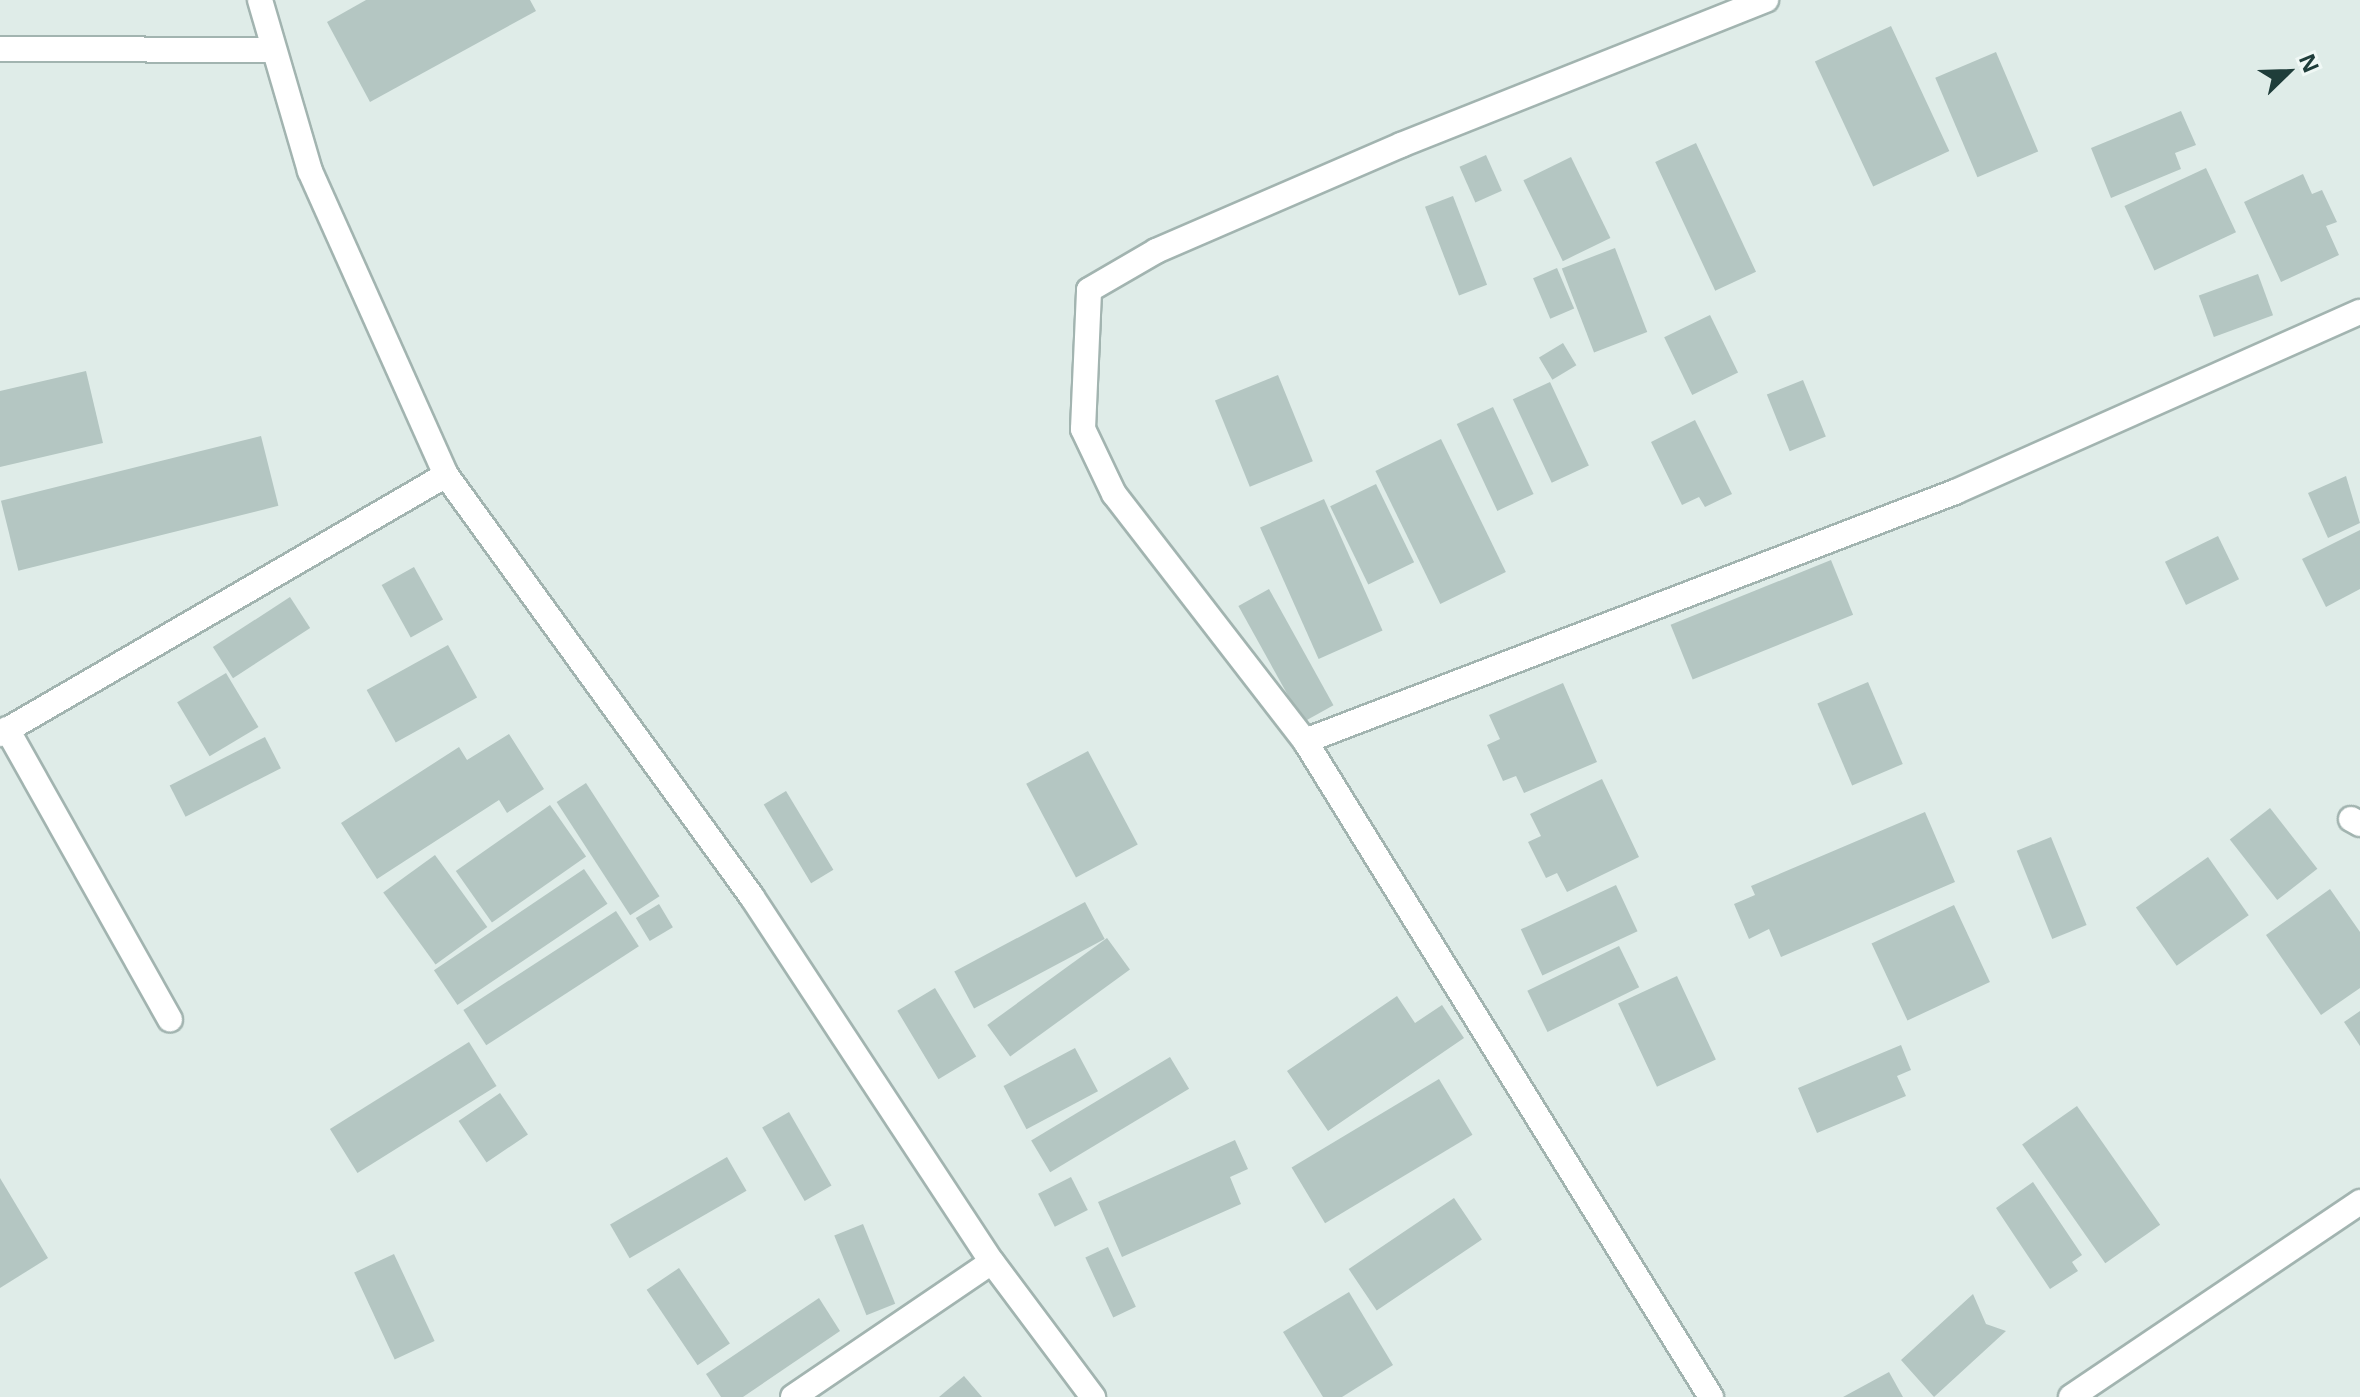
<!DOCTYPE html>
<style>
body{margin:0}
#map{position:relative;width:2360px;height:1397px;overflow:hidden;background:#dfece8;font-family:"Noto Sans",sans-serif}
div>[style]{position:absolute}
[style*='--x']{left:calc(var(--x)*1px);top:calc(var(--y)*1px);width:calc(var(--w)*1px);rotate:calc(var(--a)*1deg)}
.building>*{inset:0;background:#b4c6c2;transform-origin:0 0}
.roads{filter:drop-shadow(2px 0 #a2b4b0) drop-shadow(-2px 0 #a2b4b0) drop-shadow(0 2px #a2b4b0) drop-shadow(0 -2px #a2b4b0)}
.minor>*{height:24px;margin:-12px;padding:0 12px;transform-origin:12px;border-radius:12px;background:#fff}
span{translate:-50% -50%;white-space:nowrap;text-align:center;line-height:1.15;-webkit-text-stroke:8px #f0f8f5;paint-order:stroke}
.north{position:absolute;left:2248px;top:32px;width:80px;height:80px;-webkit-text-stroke:6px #f0f8f5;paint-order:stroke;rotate:67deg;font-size:22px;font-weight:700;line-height:32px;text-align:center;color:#1f3d3a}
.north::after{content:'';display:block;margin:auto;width:28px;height:36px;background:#1f3d3a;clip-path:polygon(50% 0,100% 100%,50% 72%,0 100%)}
</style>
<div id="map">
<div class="building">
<i style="clip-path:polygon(366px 0,530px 0,536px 11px,370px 102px,327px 22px)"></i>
<i style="left:1891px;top:26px;width:138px;height:84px;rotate:65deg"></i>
<i style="left:1996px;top:52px;width:108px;height:66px;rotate:67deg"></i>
<i style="clip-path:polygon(2181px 111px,2196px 145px,2175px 153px,2181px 169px,2111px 198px,2091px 148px)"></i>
<i style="left:1696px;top:143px;width:142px;height:45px;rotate:65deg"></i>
<i style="left:1486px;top:155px;width:39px;height:29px;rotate:66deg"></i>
<i style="left:1571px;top:157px;width:90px;height:53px;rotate:64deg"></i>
<i style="left:2206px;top:168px;width:71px;height:90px;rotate:65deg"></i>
<i style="clip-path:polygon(2303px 174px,2312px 194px,2322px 190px,2337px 222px,2326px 226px,2339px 255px,2281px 282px,2244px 202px)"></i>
<i style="left:1453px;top:196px;width:95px;height:30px;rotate:69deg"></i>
<i style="left:1615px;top:248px;width:90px;height:57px;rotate:69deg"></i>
<i style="left:1557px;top:268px;width:44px;height:26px;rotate:67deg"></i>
<i style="left:2258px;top:274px;width:44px;height:63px;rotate:70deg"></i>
<i style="left:1710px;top:315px;width:64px;height:51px;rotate:64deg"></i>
<i style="left:1563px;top:343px;width:26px;height:28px;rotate:59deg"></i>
<i style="clip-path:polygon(86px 371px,103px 443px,0 467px,0 391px)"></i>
<i style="left:1278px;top:375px;width:93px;height:68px;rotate:68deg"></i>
<i style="left:1803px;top:380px;width:61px;height:39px;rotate:68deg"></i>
<i style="left:1550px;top:382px;width:92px;height:41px;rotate:65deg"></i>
<i style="left:1493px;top:407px;width:96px;height:40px;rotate:65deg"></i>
<i style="clip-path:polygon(1695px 420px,1732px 494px,1705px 507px,1699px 497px,1682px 505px,1651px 442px)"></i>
<i style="left:261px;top:436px;width:72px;height:268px;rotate:76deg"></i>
<i style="left:1441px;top:439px;width:148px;height:73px;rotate:64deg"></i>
<i style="clip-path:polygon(2346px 476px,2360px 523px,2328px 538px,2308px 493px)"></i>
<i style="left:1376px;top:484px;width:87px;height:51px;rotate:64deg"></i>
<i style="left:1324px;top:499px;width:144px;height:70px;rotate:66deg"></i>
<i style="clip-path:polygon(2360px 530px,2360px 589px,2326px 607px,2302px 559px)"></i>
<i style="left:2218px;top:536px;width:48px;height:59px;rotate:64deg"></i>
<i style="left:1831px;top:560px;width:59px;height:173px;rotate:68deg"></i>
<i style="left:414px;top:567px;width:60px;height:37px;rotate:61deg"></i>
<i style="left:1269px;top:589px;width:133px;height:35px;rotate:61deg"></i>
<i style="left:290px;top:597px;width:37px;height:92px;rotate:57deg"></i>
<i style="left:448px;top:645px;width:60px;height:93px;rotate:61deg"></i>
<i style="left:226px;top:673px;width:63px;height:57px;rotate:59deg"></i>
<i style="left:1868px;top:682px;width:89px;height:55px;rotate:67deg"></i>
<i style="clip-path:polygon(1563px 683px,1597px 762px,1524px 793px,1516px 776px,1503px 781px,1487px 745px,1500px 739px,1489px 715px)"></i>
<i style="clip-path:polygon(509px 734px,544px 789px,507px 813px,499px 800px,377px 879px,341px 823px,459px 747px,467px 760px)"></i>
<i style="left:265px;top:737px;width:35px;height:107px;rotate:63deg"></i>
<i style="left:1088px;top:751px;width:106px;height:70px;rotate:62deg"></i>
<i style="clip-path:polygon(1602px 779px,1639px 857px,1567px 892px,1557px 873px,1546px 878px,1528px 842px,1541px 836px,1530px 814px)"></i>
<i style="left:586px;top:783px;width:135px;height:35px;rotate:57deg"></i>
<i style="left:786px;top:791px;width:92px;height:26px;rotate:59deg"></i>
<i style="left:550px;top:805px;width:63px;height:115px;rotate:55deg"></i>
<i style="left:2270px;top:808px;width:77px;height:51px;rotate:52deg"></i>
<i style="clip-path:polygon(1925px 812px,1955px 882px,1781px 957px,1769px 929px,1749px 939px,1734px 904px,1755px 895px,1751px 886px)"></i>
<i style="left:2051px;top:837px;width:95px;height:37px;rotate:68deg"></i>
<i style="left:435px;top:855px;width:89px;height:64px;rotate:54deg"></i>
<i style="left:2208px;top:857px;width:71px;height:88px;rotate:55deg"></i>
<i style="left:584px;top:869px;width:42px;height:181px;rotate:56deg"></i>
<i style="left:1616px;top:885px;width:51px;height:105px;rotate:65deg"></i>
<i style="clip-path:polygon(2330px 889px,2360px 932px,2360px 988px,2321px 1015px,2266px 935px)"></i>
<i style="left:1085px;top:902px;width:42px;height:148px;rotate:62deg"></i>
<i style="left:659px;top:904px;width:27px;height:27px;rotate:59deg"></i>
<i style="left:1954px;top:905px;width:85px;height:91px;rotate:65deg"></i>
<i style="left:616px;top:911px;width:42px;height:182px;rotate:57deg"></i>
<i style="left:1107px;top:938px;width:39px;height:148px;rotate:54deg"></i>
<i style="left:1619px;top:946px;width:46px;height:102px;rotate:64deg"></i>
<i style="left:1677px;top:976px;width:92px;height:65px;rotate:65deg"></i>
<i style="left:935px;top:988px;width:80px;height:44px;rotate:59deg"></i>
<i style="clip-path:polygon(1397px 996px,1415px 1023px,1442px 1005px,1464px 1038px,1328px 1131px,1287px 1071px)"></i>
<i style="clip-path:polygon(2360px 1011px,2360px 1046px,2344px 1022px)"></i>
<i style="left:469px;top:1042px;width:52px;height:164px;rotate:58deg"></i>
<i style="clip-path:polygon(1901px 1045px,1911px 1070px,1897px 1076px,1906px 1096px,1817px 1133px,1798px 1088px)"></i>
<i style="left:1075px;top:1048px;width:49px;height:81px;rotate:62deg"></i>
<i style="left:1170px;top:1057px;width:37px;height:162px;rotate:59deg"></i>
<i style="left:1439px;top:1079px;width:65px;height:172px;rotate:59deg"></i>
<i style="left:500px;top:1093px;width:50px;height:50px;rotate:56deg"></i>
<i style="left:2077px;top:1106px;width:145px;height:67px;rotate:55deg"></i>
<i style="left:789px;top:1112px;width:85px;height:31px;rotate:60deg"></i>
<i style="clip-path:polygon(1235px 1140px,1248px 1169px,1230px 1177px,1241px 1204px,1122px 1257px,1098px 1202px)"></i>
<i style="left:727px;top:1157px;width:39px;height:135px;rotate:60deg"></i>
<i style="left:1071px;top:1177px;width:37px;height:37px;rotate:63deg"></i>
<i style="clip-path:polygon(0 1178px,48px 1258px,0 1288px)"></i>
<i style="clip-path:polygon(2033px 1182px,2082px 1255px,2072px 1262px,2078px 1271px,2050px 1289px,1996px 1208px)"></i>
<i style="left:1454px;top:1198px;width:50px;height:127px;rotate:56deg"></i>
<i style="left:863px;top:1224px;width:86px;height:31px;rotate:68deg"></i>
<i style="left:1108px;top:1247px;width:66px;height:25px;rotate:65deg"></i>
<i style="left:394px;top:1254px;width:96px;height:44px;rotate:65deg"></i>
<i style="left:679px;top:1268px;width:91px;height:39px;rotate:56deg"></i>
<i style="clip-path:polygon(1349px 1292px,1393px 1365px,1342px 1397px,1323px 1397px,1283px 1332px)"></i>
<i style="clip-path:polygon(1973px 1294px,1986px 1324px,2006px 1331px,1934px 1397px,1901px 1360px)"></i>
<i style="clip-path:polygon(819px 1298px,840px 1331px,743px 1397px,721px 1397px,706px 1374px)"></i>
<i style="clip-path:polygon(1889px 1372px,1903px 1397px,1843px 1397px)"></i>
<i style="clip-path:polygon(964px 1376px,982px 1397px,939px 1397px)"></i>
</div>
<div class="roads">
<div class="minor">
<i style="--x:260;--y:0;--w:178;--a:73.7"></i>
<i style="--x:310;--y:171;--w:333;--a:65.9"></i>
<i style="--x:446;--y:475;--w:521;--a:54.05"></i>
<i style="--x:752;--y:897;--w:437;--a:56.7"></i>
<i style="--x:992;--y:1262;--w:169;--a:53.2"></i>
<i style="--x:0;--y:49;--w:270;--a:0.2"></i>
<i style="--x:7;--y:729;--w:333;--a:60.7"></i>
<i style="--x:0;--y:734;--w:516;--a:-30.14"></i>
<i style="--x:1305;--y:741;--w:696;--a:-20.96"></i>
<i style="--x:1955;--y:492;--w:443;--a:-24"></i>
<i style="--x:2351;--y:819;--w:10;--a:29"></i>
<i style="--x:793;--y:1397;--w:240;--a:-34.2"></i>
<i style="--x:1711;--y:1397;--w:771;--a:-121.75"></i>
<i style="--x:1305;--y:741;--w:312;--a:-127.7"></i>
<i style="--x:1114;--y:494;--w:72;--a:-115.5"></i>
<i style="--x:1083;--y:429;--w:139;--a:-87.5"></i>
<i style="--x:1089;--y:290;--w:78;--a:-30.2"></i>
<i style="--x:1156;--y:251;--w:267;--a:-23.4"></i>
<i style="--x:1401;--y:145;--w:393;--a:-21.7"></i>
<i style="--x:2071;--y:1397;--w:349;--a:-34"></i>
</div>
</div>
<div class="north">N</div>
</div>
